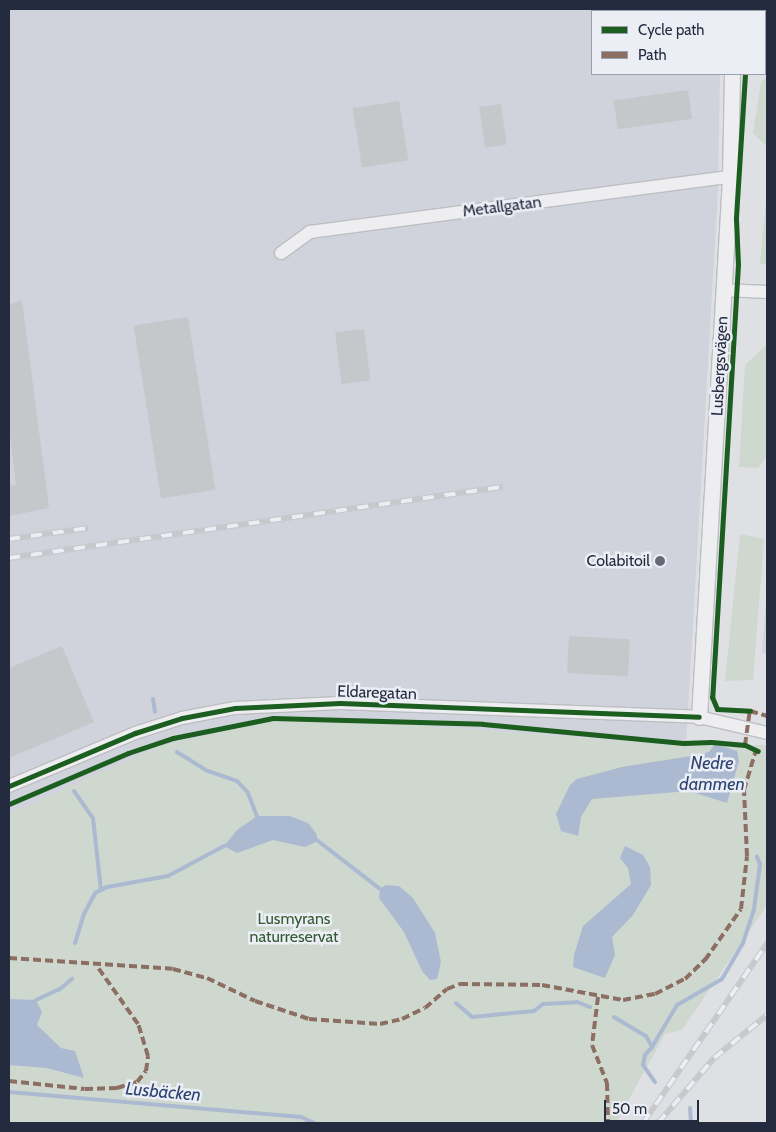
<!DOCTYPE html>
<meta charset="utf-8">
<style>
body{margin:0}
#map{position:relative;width:776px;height:1132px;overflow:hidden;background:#dfe0e4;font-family:Cabin,sans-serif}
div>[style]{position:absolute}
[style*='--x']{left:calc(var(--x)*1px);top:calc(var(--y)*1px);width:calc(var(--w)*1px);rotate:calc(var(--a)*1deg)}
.built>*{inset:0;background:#d0d3db}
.green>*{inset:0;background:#ced8cf}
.water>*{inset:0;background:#abb9d1}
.stream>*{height:4px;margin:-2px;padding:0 2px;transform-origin:2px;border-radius:2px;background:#abb9d1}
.building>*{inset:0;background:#c5c7cb;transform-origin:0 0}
.roads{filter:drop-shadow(1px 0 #bdbec2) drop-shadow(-1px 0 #bdbec2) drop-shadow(0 1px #bdbec2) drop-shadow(0 -1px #bdbec2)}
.minor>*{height:12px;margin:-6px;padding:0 6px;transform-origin:6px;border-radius:6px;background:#eeeef1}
.tertiary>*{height:15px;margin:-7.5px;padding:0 7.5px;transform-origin:7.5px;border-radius:7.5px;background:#eeeef1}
.rail>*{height:5.5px;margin-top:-2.75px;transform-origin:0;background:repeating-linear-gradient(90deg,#ebeef5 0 11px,#c7c8cc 0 22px);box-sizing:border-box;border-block:1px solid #c7c8cc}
.quiet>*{height:4px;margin-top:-2px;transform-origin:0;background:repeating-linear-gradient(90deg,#8d6e63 0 8px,transparent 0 12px)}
.cycleway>*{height:5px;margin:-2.5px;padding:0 2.5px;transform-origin:2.5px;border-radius:2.5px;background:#1b5e20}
.dots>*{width:14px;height:14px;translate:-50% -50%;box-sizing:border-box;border:2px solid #ebeef5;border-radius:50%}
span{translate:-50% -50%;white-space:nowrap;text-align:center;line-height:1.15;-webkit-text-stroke:5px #ebeef5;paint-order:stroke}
.street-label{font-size:16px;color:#252b3e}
.poi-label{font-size:16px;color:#252b3e}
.right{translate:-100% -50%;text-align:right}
.park-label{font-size:16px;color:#355a32}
.water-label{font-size:18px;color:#2e4572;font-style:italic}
.frame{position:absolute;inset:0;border:10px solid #252b3e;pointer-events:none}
.legend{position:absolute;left:591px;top:10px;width:175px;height:65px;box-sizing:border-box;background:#ebeef5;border:1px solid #9ca0ac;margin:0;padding:6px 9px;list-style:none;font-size:15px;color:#252b3e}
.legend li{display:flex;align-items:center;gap:10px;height:25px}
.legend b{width:25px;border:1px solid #9ca0ac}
.scale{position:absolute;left:604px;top:1100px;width:95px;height:22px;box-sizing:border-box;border:2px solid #252b3e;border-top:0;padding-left:6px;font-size:15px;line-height:18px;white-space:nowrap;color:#252b3e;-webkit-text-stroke:4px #ebeef5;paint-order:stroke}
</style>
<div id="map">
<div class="built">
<i style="clip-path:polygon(9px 9px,722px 9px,592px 11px,592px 74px,720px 74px,718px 190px,686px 745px,336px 720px,276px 720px,9px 817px)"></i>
<i style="clip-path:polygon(767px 587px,767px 654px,762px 652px)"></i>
</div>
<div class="green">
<i style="clip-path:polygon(767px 78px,767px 147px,753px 133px,761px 82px)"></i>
<i style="clip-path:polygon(767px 190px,767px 264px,760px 264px)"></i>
<i style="clip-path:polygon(767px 344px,767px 455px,758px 468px,739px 467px,745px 365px)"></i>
<i style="clip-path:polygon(740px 534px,764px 539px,753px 680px,725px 681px)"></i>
<i style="clip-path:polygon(276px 720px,336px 720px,686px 745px,767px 745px,767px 905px,682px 1030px,665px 1034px,616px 1123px,9px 1123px,9px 814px,164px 744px)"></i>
</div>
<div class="water">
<i style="clip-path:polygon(715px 744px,737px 751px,739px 761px,727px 803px,689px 791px,592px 799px,581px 817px,578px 836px,561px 831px,556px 814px,570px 785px,577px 779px,622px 767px,691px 756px,709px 752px)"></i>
<i style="clip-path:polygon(257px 816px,290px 816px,308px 823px,316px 833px,318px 841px,305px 847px,273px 840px,237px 853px,224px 846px,237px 830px)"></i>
<i style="clip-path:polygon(625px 846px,643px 855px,650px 867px,651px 885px,633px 915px,612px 937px,615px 955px,605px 978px,573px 967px,574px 955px,583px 926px,631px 884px,628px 868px,620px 858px)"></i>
<i style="clip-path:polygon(386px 885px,399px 886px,413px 898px,435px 933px,441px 962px,437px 979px,430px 980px,422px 971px,404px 932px,379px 898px,380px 889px)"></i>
<i style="clip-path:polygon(9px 999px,36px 1000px,42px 1012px,37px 1025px,61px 1048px,75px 1051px,84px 1078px,47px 1068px,9px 1065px)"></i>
</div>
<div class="stream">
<i style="--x:153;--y:699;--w:13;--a:81"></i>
<i style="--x:177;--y:752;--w:36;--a:32"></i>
<i style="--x:208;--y:771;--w:31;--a:19"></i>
<i style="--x:237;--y:781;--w:16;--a:47"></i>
<i style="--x:248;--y:793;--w:25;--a:69"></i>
<i style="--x:74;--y:791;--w:33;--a:55"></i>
<i style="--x:93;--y:818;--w:72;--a:83.7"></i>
<i style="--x:318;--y:841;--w:78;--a:37.7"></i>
<i style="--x:75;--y:943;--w:30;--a:-73"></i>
<i style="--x:84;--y:914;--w:24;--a:-62"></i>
<i style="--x:95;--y:893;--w:13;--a:-27"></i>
<i style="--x:107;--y:887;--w:62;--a:-10.2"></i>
<i style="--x:168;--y:876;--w:64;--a:-28.2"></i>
<i style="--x:36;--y:1000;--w:26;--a:-25"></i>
<i style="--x:60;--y:989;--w:16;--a:-40"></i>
<i style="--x:456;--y:1003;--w:21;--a:41"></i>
<i style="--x:472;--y:1017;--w:62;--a:-5.5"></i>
<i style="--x:534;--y:1011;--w:11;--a:-38"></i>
<i style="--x:543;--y:1004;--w:34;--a:-3"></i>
<i style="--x:577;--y:1002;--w:14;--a:21"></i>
<i style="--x:614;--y:1017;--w:37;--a:31"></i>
<i style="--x:646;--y:1036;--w:13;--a:61"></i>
<i style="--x:652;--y:1047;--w:11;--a:131"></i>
<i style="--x:645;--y:1055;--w:10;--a:101"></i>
<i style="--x:643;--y:1065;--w:21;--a:55"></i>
<i style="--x:652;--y:1047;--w:49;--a:-59.2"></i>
<i style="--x:677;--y:1005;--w:52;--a:-30"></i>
<i style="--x:722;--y:979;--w:42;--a:-59.7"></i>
<i style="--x:743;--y:943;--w:36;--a:-72"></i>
<i style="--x:754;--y:909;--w:45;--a:-82.4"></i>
<i style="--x:760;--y:864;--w:8;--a:-113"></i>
<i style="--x:9;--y:1092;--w:293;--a:4.9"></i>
<i style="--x:301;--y:1117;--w:14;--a:25"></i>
<i style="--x:690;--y:1108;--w:15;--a:86"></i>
</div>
<div class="building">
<i style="left:688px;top:90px;width:29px;height:75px;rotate:82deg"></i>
<i style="left:399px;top:101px;width:60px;height:47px;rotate:81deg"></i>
<i style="left:501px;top:104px;width:41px;height:22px;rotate:82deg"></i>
<i style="clip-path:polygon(22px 300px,49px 508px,9px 516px,9px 486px,16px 485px,9px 426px,9px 305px)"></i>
<i style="left:188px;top:317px;width:175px;height:55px;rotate:81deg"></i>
<i style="left:364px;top:329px;width:52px;height:29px;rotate:83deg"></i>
<i style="left:569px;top:636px;width:61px;height:37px;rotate:3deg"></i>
<i style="clip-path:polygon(62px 646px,94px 722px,9px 758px,9px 668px)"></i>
</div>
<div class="roads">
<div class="minor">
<i style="--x:281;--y:253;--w:36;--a:-36"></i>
<i style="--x:310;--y:232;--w:424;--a:-7.5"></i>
<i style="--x:724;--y:290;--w:43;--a:2.7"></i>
<i style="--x:9;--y:786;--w:137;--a:-22.8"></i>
<i style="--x:135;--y:733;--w:49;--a:-17.7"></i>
<i style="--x:182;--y:718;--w:54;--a:-10.7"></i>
<i style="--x:235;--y:708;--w:105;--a:-2.7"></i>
<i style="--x:340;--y:703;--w:359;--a:2.2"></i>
<i style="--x:699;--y:717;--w:70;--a:13.2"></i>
</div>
<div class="tertiary">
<i style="--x:734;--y:11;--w:2;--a:-90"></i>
<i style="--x:699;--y:717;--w:541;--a:-86.71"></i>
<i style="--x:730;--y:177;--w:103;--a:-88.9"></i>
</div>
</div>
<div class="rail">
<i style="--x:9;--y:539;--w:80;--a:-7.9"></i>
<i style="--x:9;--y:558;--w:499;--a:-8.2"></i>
<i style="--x:643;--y:1123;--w:219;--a:-55.4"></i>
<i style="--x:658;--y:1123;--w:86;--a:-49.3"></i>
<i style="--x:714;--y:1058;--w:68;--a:-39.1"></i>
</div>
<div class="quiet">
<i style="--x:749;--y:11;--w:2;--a:-90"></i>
<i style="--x:745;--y:745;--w:34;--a:-82"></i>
<i style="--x:750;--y:711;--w:18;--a:16"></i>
<i style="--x:9;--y:958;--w:164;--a:3.8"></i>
<i style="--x:173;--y:969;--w:35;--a:15"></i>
<i style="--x:207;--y:978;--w:53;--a:25.6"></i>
<i style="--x:255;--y:1001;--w:57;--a:18.4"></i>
<i style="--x:309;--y:1019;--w:71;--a:4"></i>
<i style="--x:380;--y:1024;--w:23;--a:-13"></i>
<i style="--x:402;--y:1019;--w:25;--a:-26"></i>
<i style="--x:425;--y:1008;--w:29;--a:-41"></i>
<i style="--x:447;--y:989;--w:14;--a:-21"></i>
<i style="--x:460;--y:984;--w:82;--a:0.7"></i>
<i style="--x:542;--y:985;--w:82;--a:10.5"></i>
<i style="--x:623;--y:1000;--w:33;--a:-11"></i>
<i style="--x:655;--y:994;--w:34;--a:-27"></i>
<i style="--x:685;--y:979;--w:28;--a:-44"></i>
<i style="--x:705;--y:960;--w:62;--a:-54.8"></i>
<i style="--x:741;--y:909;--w:53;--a:-83.5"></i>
<i style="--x:747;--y:856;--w:66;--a:-92.6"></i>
<i style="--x:744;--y:790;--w:42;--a:-73.3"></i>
<i style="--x:598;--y:997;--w:48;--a:97.1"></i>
<i style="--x:592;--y:1045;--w:41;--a:68.5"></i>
<i style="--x:607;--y:1083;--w:40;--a:88.6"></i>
<i style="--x:9;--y:1081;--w:76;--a:6"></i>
<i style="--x:85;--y:1089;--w:32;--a:-2"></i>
<i style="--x:117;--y:1088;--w:21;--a:-17"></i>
<i style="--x:137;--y:1082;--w:14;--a:-51"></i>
<i style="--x:146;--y:1071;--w:15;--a:-82"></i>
<i style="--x:148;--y:1056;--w:34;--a:-107"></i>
<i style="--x:138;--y:1024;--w:71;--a:-125.3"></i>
</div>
<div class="cycleway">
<i style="--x:745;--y:74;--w:145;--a:93.6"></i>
<i style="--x:736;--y:219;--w:45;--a:87.5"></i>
<i style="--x:738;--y:264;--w:434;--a:93.4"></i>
<i style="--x:712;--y:697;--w:13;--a:67"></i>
<i style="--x:717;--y:709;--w:33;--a:3"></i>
<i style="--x:9;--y:786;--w:137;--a:-22.8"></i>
<i style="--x:135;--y:733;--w:49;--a:-17.7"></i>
<i style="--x:182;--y:718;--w:54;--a:-10.7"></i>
<i style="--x:235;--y:708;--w:105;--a:-2.7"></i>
<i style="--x:340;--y:703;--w:359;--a:2.2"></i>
<i style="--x:9;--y:804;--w:129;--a:-23.2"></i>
<i style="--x:128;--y:753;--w:47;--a:-18.4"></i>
<i style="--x:173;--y:738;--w:102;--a:-11.3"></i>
<i style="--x:273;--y:718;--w:210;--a:1.6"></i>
<i style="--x:483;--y:724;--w:201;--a:5.4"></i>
<i style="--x:683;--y:743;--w:28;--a:-2"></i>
<i style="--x:711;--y:742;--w:34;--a:5"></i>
<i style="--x:745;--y:745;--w:14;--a:25"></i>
</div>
<div class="dots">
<i style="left:660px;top:561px;background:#666a78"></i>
</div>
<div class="street-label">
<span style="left:502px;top:207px;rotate:-7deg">Metallgatan</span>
<span style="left:720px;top:366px;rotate:-87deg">Lusbergsvägen</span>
<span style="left:377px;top:693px;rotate:2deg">Eldaregatan</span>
</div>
<div class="poi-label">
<span class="right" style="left:650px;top:561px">Colabitoil</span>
</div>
<div class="park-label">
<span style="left:294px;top:928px">Lusmyrans<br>naturreservat</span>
</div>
<div class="water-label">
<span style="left:712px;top:774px">Nedre<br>dammen</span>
<span style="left:163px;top:1092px;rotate:5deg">Lusbäcken</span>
</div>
<div class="frame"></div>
<ul class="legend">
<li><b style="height:6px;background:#1b5e20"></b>Cycle path</li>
<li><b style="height:6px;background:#8d6e63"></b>Path</li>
</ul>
<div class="scale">50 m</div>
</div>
